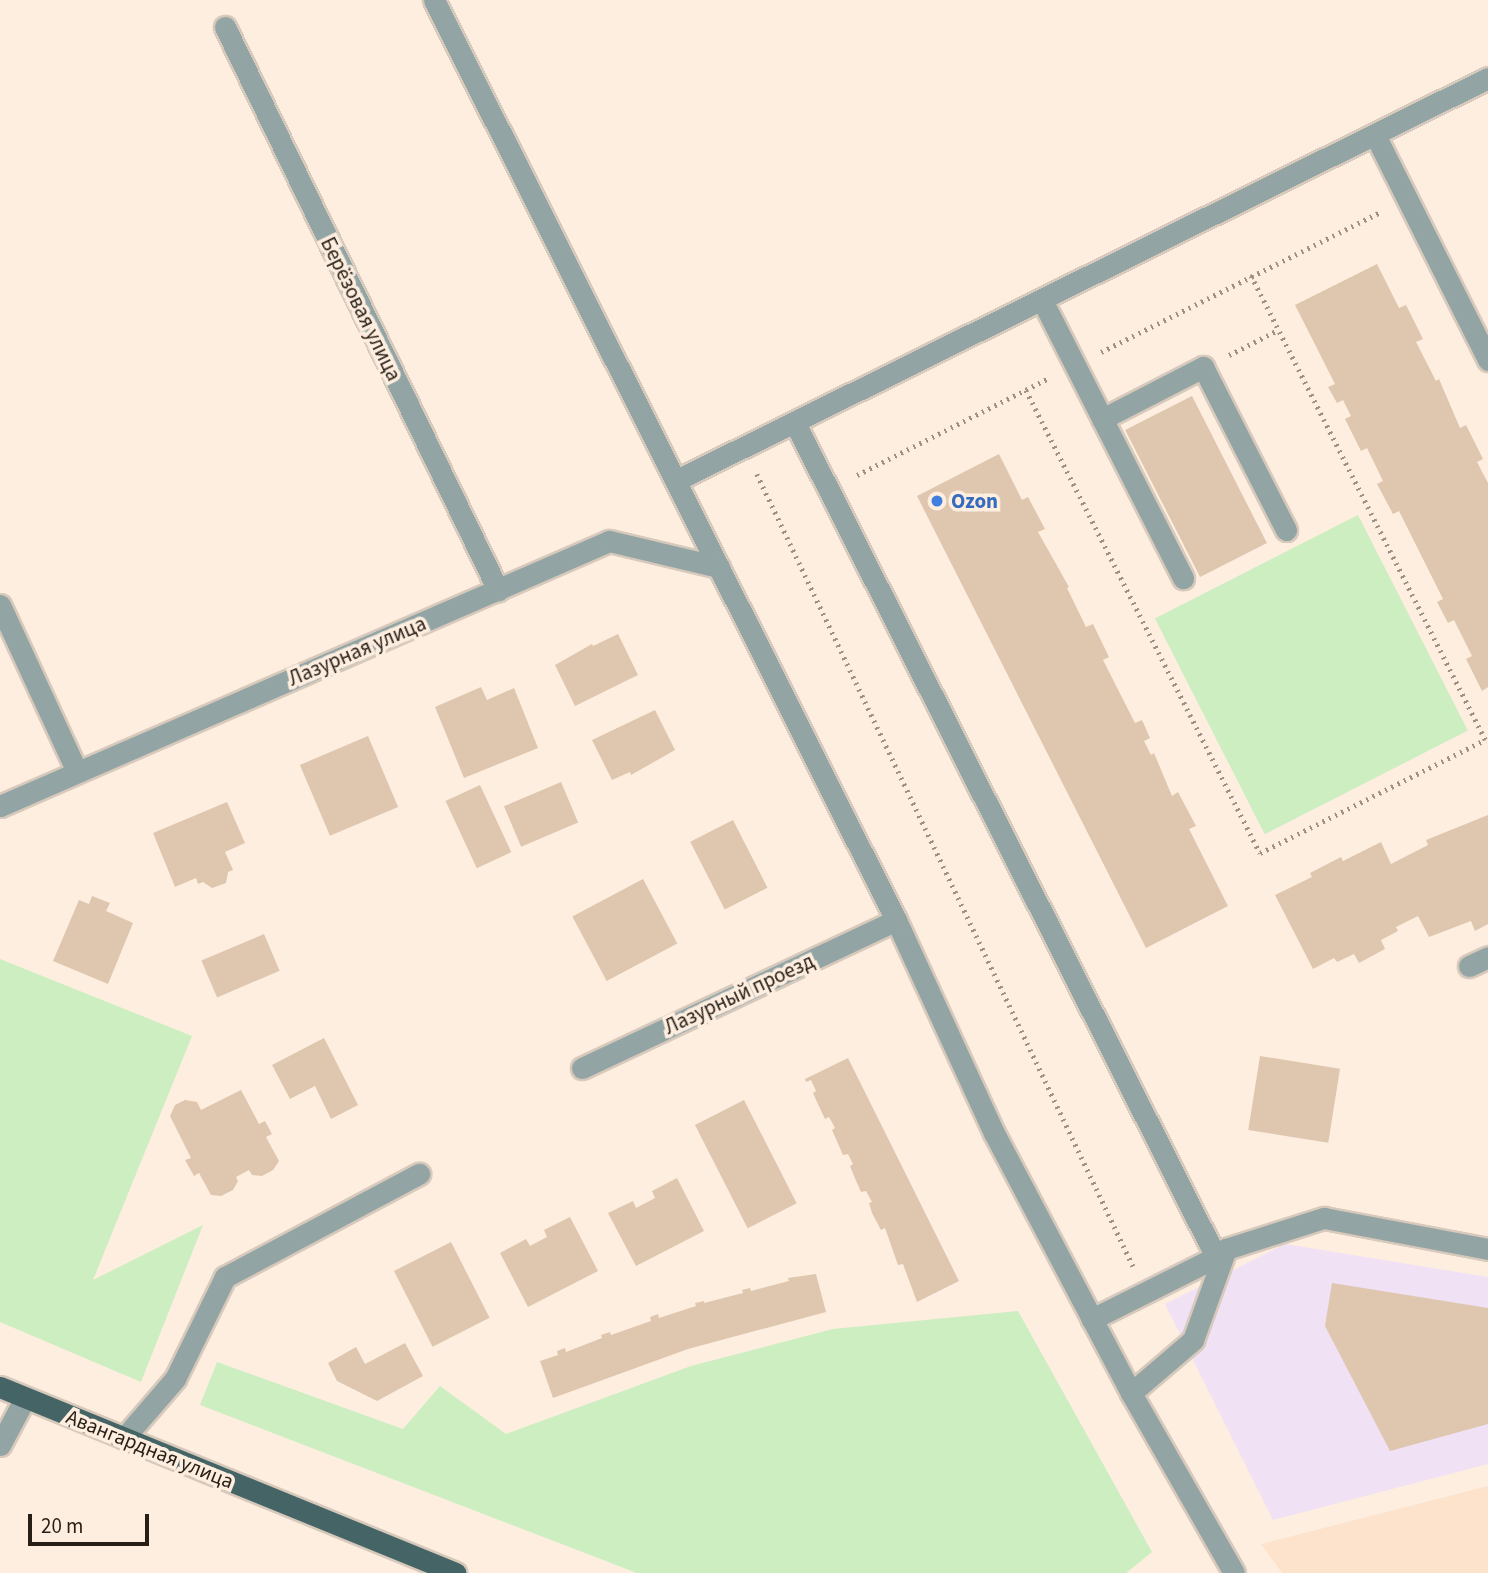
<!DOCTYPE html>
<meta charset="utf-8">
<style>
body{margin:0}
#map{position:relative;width:1488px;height:1573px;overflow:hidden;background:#feeee0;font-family:"Source Sans 3",sans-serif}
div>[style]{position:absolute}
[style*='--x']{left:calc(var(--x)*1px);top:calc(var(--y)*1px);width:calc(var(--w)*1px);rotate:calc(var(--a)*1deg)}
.commercial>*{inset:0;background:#f0e1f4}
.built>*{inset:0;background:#fde3cc}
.green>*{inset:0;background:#cceec1;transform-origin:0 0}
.building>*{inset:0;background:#dfc6ae;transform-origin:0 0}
.path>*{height:4.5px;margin-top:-2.25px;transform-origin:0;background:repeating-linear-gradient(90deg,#9d9185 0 2px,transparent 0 7px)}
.roads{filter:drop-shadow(2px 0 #d7c9bb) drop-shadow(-2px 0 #d7c9bb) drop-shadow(0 2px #d7c9bb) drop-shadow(0 -2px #d7c9bb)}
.minor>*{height:21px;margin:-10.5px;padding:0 10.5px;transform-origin:10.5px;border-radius:10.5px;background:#93a4a4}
.major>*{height:21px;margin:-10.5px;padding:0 10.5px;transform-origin:10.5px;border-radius:10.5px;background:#456465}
.dots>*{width:19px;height:19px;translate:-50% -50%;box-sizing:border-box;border:4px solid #feeee0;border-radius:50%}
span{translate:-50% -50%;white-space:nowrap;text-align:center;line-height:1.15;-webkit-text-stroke:7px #feeee0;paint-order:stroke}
.street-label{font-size:21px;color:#271e15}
.shop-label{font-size:21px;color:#366cbe;font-weight:700}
.left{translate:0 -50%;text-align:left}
.scale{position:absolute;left:28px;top:1514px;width:121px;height:32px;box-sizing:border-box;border:4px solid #271e15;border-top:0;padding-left:9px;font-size:21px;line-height:24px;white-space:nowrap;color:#271e15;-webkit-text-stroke:5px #feeee0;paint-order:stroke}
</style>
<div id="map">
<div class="commercial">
<i style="clip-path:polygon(1285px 1244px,1488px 1277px,1488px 1464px,1273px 1520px,1165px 1304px)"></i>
</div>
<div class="built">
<i style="clip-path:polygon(1488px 1486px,1488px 1573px,1282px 1573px,1261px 1544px)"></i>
</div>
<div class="green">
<i style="left:1358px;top:515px;width:242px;height:228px;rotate:63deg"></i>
<i style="clip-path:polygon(0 959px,192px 1036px,93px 1280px,203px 1225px,141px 1382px,0 1322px)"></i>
<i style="clip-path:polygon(1018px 1311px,1152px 1552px,1126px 1573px,637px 1573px,200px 1405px,217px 1362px,403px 1429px,440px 1386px,506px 1434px,691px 1366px,833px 1329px)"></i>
</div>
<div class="building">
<i style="clip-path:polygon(1377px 264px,1399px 308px,1406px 305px,1423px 339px,1416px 342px,1436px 381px,1439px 379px,1460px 428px,1466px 425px,1483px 459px,1477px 462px,1488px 483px,1488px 687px,1482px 691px,1466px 659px,1472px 656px,1454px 620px,1448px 623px,1437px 602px,1443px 599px,1399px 511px,1393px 514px,1377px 484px,1383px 481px,1367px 448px,1361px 451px,1345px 419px,1351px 416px,1343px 400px,1337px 403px,1328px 387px,1335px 384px,1295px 305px)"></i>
<i style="left:1192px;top:396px;width:165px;height:75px;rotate:63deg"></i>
<i style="clip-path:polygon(999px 454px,1022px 500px,1028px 497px,1045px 529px,1038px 532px,1069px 587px,1067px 588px,1086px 627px,1093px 624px,1109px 657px,1103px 660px,1135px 723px,1142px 720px,1150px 738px,1144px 741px,1151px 755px,1154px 753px,1172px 796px,1178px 792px,1196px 826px,1189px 829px,1228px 906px,1146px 948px,917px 496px)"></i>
<i style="clip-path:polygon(618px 634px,638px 675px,575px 706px,555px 665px,592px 644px,593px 646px)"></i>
<i style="clip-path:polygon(481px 687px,487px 700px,514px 688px,538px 748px,464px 778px,435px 707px)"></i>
<i style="clip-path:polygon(655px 710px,675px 750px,631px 775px,630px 772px,612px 780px,592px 740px)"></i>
<i style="left:368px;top:736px;width:77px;height:74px;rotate:67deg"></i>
<i style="left:561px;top:782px;width:44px;height:62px;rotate:67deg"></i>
<i style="left:480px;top:785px;width:74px;height:38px;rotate:65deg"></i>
<i style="clip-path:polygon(227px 802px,245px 843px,225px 852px,233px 870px,228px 872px,226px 883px,212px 888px,203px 882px,198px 884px,196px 878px,175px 887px,153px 833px)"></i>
<i style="clip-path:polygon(1488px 815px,1488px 924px,1475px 931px,1471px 921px,1429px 937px,1418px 916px,1396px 927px,1398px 931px,1381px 940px,1385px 949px,1359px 963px,1354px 954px,1337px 962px,1334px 958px,1313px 969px,1275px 895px,1312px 877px,1310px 873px,1341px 857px,1343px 861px,1381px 842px,1391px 864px,1428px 845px,1426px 840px)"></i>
<i style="left:733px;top:820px;width:76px;height:48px;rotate:63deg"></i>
<i style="left:643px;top:879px;width:73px;height:80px;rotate:62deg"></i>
<i style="clip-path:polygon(92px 896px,110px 903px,106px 911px,133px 923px,108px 984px,53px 961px,79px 900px,89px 904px)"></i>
<i style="left:264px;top:934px;width:40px;height:68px;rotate:67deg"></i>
<i style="clip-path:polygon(324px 1038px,358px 1105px,331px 1119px,315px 1086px,290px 1099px,272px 1065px)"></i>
<i style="left:1260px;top:1056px;width:81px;height:75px;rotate:9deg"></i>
<i style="clip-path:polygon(848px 1058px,959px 1281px,917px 1302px,903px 1264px,898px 1265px,885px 1228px,881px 1230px,872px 1213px,869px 1203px,872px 1202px,866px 1191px,861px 1192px,854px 1176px,850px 1166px,853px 1164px,848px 1154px,843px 1155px,832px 1130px,835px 1128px,829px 1117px,825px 1119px,817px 1102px,813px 1093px,816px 1091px,811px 1080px,806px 1082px,805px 1079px)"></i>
<i style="clip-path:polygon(241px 1090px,259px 1124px,265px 1121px,272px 1134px,266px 1137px,279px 1161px,273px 1170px,262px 1176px,252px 1175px,249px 1170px,236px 1177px,238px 1181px,233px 1190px,221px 1196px,211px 1195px,199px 1173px,194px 1176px,185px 1160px,191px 1158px,170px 1116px,175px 1105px,185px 1100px,197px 1102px,201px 1110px)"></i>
<i style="left:744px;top:1100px;width:116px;height:55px;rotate:63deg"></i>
<i style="clip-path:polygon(677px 1178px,704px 1231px,636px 1266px,608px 1213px,633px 1201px,636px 1208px,655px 1198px,652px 1191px)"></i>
<i style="clip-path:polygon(570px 1217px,598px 1271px,528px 1307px,500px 1253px,526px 1239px,530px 1246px,547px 1237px,544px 1230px)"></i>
<i style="left:451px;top:1242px;width:85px;height:64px;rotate:63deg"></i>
<i style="clip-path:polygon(816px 1274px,826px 1312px,688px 1349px,553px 1398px,540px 1361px,558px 1355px,557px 1351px,565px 1348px,566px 1352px,602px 1338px,601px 1335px,610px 1332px,611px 1335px,651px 1321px,650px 1317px,658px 1314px,659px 1318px,696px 1306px,695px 1303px,704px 1301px,704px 1303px,743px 1293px,742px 1290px,750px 1288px,751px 1291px,789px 1281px,788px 1278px)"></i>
<i style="clip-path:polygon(1332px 1283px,1488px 1308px,1488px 1424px,1390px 1451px,1325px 1326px)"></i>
<i style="clip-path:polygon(405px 1343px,423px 1376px,377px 1401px,337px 1381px,328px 1363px,356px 1347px,365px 1364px)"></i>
</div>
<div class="path">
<i style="--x:1101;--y:352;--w:313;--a:-26.6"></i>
<i style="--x:1229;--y:355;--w:55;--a:-27"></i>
<i style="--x:1026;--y:390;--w:519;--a:63.19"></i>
<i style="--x:1260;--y:853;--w:252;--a:-26.7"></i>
<i style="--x:1485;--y:740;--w:520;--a:-116.76"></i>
<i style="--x:757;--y:474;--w:877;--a:64.6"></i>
<i style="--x:857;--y:475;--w:215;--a:-26.8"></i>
</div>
<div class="roads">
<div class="minor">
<i style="--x:434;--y:0;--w:1029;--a:63.34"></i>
<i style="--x:896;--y:920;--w:234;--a:65.3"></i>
<i style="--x:994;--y:1133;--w:294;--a:62.2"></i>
<i style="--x:1131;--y:1393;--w:207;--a:60.2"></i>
<i style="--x:225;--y:27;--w:626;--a:64.13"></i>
<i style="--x:1375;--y:135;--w:252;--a:63.3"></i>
<i style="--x:1042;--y:300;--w:312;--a:63.1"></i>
<i style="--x:1102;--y:419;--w:114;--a:-27.2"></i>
<i style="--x:1203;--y:367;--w:183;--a:63"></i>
<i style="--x:795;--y:423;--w:934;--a:63.22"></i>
<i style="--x:1216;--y:1257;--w:139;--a:153.4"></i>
<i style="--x:677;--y:480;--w:905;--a:-26.37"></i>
<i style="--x:0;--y:605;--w:184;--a:65.2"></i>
<i style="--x:0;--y:806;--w:664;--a:-23.52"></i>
<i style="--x:609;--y:541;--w:113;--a:13.3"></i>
<i style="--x:1469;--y:966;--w:21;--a:-25"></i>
<i style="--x:582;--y:1068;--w:347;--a:-25.2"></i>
<i style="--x:1131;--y:1393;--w:82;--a:-40.5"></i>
<i style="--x:1193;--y:1340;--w:97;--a:-70.1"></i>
<i style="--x:1226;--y:1249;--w:103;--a:-17.6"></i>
<i style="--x:1324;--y:1218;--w:167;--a:10.7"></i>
<i style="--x:124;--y:1438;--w:78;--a:-49.2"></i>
<i style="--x:175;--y:1379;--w:114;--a:-63.9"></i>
<i style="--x:225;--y:1277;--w:220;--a:-28"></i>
<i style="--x:0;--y:1445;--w:53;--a:-62"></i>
</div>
<div class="major">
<i style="--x:0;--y:1387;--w:492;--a:22.2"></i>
</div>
</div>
<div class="dots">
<i style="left:937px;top:501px;background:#3f7fe0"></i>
</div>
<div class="street-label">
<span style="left:361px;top:309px;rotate:64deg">Берёзовая улица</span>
<span style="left:357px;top:651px;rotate:-23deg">Лазурная улица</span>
<span style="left:739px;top:994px;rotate:-25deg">Лазурный проезд</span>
<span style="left:150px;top:1449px;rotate:22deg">Авангардная улица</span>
</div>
<div class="shop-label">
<span class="left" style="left:951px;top:501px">Ozon</span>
</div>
<div class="scale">20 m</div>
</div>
